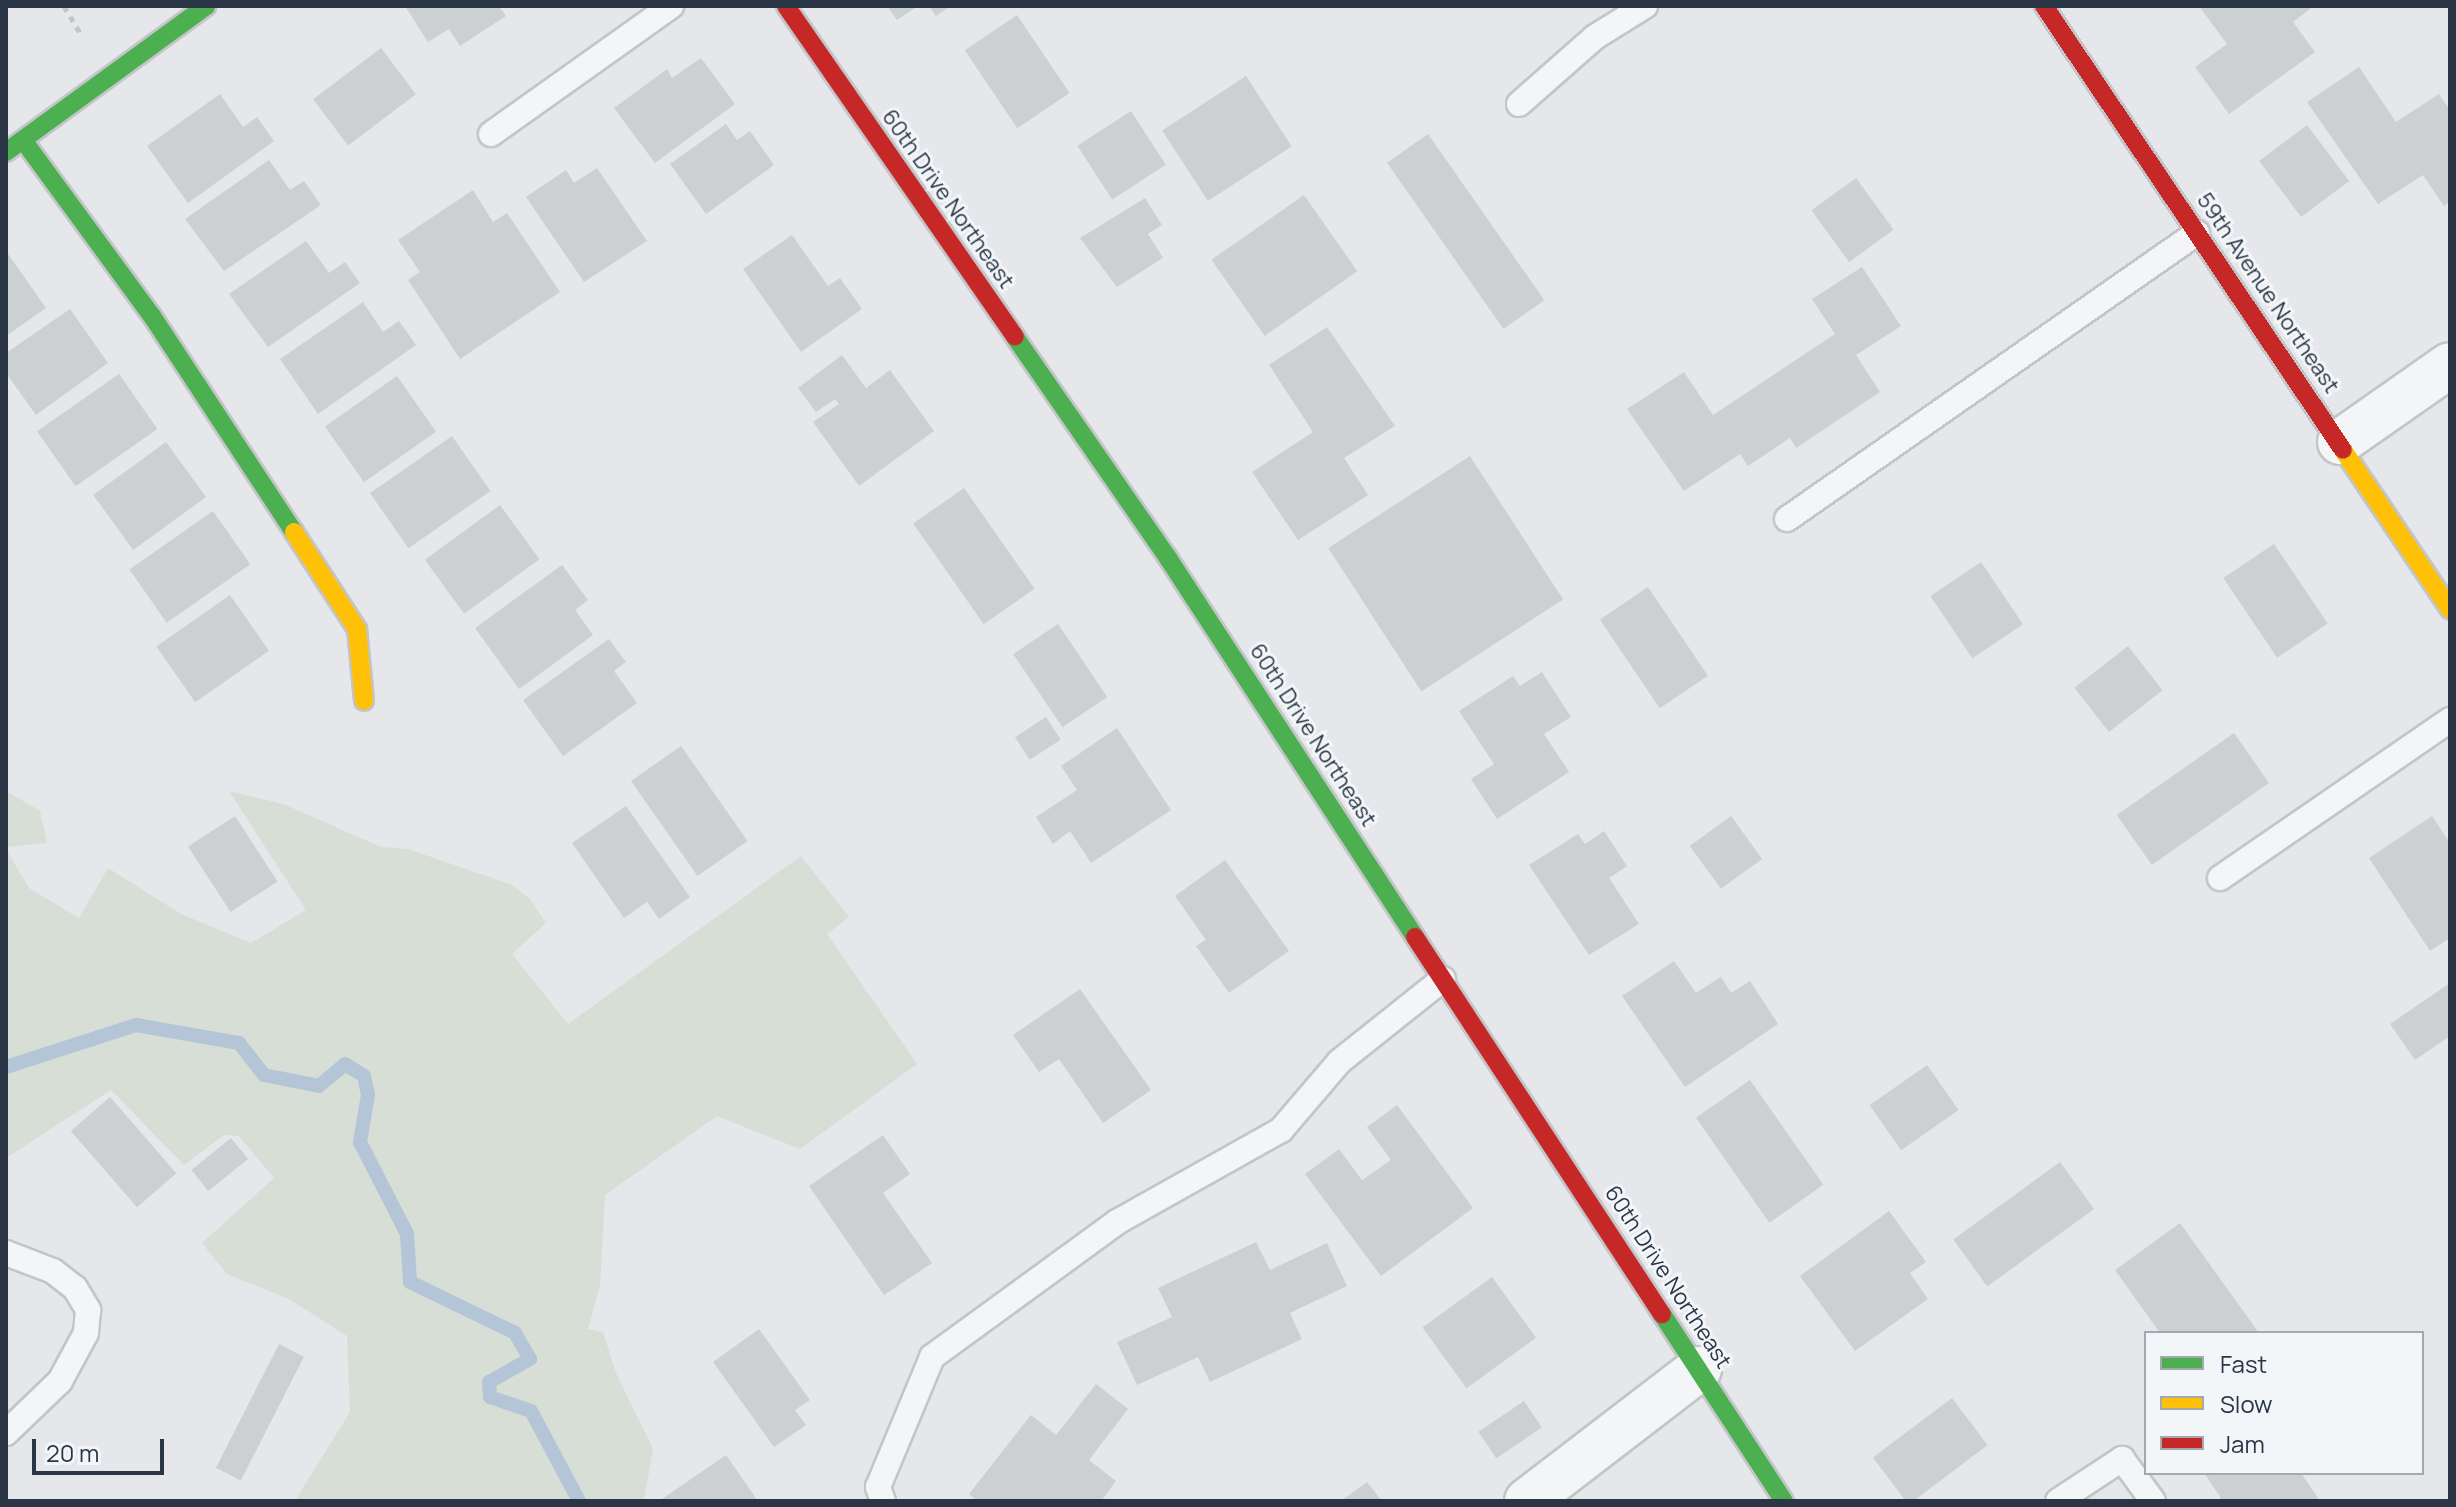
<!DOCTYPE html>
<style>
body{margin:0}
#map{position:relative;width:2456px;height:1507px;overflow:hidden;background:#e5e7ea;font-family:Manrope,sans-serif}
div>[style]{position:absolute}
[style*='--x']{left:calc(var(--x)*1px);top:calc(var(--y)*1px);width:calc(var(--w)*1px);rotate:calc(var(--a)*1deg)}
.green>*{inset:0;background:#d6ded5}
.stream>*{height:14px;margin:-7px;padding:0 7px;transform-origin:7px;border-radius:7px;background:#b3c5d6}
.building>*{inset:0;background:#cdd0d3;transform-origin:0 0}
.path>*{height:5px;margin-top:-2.5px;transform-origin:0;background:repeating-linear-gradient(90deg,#c3c6c9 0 6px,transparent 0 12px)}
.roads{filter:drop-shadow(2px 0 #c3c5c8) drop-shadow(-2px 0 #c3c5c8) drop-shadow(0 2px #c3c5c8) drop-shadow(0 -2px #c3c5c8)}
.lane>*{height:24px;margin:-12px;padding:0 12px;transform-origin:12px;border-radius:12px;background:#f4f5f7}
.street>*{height:44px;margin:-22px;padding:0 22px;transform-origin:22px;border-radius:22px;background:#f4f5f7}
.fast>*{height:18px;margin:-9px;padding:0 9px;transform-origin:9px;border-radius:9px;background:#4caf50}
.slow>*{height:18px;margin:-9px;padding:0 9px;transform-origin:9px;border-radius:9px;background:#ffc107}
.jam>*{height:18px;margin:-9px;padding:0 9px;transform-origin:9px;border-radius:9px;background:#c62828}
span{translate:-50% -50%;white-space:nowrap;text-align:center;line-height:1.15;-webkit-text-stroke:6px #f3f6f9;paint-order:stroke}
.street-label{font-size:22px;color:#2a3645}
.frame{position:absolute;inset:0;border:8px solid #2a3645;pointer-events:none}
.legend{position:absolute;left:2144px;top:1331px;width:280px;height:144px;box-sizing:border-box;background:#f3f6f9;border:2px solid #a3a9b1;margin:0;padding:10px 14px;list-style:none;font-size:24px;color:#2a3645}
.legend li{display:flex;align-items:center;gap:16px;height:40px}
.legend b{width:40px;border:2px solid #a3a9b1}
.scale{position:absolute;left:32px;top:1439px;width:132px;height:36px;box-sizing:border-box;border:4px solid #2a3645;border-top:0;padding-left:10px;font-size:24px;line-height:28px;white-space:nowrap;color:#2a3645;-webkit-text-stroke:6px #f3f6f9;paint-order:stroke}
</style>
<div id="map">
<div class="green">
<i style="clip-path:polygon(6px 791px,40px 811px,47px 843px,6px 847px)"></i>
<i style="clip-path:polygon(229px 791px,283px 804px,381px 847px,408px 849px,512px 885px,529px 898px,546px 923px,512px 954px,568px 1024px,801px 856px,849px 917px,827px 934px,917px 1064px,800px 1149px,717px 1116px,605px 1195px,600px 1286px,588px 1329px,603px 1332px,616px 1373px,653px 1449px,644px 1501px,295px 1501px,350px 1412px,347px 1336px,289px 1299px,227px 1274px,202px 1243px,274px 1178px,239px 1136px,224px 1135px,184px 1165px,111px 1090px,6px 1158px,6px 849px,29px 888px,79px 918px,108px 868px,181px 914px,251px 943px,306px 910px)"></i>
</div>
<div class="stream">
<i style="--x:6;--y:1067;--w:137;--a:-17.9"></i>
<i style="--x:136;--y:1025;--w:105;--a:9.9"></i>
<i style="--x:239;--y:1043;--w:41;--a:52"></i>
<i style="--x:264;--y:1075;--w:56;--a:11.3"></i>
<i style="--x:319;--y:1086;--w:34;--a:-40"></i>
<i style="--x:345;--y:1064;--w:22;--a:32"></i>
<i style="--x:364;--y:1076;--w:19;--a:78"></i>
<i style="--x:368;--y:1095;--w:48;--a:99.7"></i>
<i style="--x:360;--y:1142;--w:103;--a:62.9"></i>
<i style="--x:407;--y:1234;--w:48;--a:86.4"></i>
<i style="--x:410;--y:1282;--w:117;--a:25.9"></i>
<i style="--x:515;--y:1333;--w:30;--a:60"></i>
<i style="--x:530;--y:1359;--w:47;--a:150.7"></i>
<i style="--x:489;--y:1382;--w:15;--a:86"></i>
<i style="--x:490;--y:1397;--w:43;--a:18.9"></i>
<i style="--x:531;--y:1411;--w:102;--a:61.9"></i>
</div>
<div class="building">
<i style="clip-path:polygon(405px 6px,499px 6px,506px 16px,460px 46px,449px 29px,428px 42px)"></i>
<i style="clip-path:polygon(887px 6px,918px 6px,897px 20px)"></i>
<i style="clip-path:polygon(929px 6px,951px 6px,936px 16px)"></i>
<i style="clip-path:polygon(2199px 6px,2314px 6px,2293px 22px,2315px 52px,2229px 114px,2195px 67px,2227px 44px)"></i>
<i style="left:1017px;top:15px;width:94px;height:63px;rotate:56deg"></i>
<i style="left:381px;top:48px;width:58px;height:85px;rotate:53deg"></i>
<i style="clip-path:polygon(701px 58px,735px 104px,655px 163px,614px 108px,667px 69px,672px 78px)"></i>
<i style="clip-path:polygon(2359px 67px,2396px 122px,2439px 94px,2450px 110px,2450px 202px,2444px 206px,2423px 175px,2378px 204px,2307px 102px)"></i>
<i style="left:1246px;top:76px;width:84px;height:100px;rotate:57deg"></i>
<i style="clip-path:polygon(220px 94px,243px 127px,257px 117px,274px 141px,188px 203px,147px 146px)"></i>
<i style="left:1131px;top:111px;width:64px;height:64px;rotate:57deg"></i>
<i style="clip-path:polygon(726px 124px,737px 140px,750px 131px,774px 165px,706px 214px,670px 164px)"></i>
<i style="left:2307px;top:125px;width:70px;height:60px;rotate:53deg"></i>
<i style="left:1428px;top:134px;width:203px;height:50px;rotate:55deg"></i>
<i style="clip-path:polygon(269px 160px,290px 190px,304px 181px,321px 205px,224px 271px,185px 219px)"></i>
<i style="clip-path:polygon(597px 168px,647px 241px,584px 282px,526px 197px,566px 170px,574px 183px)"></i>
<i style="left:1856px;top:178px;width:64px;height:55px;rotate:54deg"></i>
<i style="clip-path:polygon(473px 190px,493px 222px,507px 213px,560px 292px,460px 359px,408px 280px,420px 272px,398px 240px)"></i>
<i style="left:1304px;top:195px;width:93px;height:113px;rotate:55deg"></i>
<i style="clip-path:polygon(1145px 198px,1162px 225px,1148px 234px,1163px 258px,1117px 287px,1080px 238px)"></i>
<i style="clip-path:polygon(792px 235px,828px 286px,840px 278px,862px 309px,801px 352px,743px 269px)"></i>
<i style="clip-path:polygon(306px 241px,329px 273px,345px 262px,360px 283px,268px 347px,229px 294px)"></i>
<i style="clip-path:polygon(6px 251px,46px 308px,6px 336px)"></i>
<i style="clip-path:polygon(1862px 267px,1901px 326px,1856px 355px,1880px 392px,1796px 448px,1790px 438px,1748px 466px,1740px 454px,1684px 491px,1627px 409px,1684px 372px,1713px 415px,1835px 334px,1812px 299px)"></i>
<i style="clip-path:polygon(363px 302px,383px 332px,399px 321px,416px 345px,318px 414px,280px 359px)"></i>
<i style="clip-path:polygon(70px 309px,108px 363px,36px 415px,6px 373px,6px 353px)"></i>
<i style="clip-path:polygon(1327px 327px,1395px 426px,1344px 458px,1368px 495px,1298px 540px,1252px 472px,1313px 432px,1269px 365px)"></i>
<i style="clip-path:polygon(842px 355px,866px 388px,890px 370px,934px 431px,859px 486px,813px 422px,839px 404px,835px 399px,816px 412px,798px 388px)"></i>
<i style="left:119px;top:374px;width:67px;height:100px;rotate:55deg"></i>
<i style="left:397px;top:376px;width:68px;height:88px;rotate:55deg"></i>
<i style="left:452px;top:436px;width:67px;height:100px;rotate:55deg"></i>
<i style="left:166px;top:442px;width:68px;height:90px;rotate:54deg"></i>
<i style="left:1470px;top:456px;width:171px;height:169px;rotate:57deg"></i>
<i style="left:964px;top:488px;width:123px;height:62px;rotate:55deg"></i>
<i style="left:500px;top:505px;width:67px;height:93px;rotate:54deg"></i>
<i style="left:213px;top:511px;width:65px;height:102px;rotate:55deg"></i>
<i style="left:2274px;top:544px;width:96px;height:61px;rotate:56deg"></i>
<i style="left:1981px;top:562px;width:75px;height:61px;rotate:56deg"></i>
<i style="clip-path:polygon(562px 565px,588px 600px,575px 610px,593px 635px,519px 689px,475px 628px)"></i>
<i style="left:1648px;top:587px;width:107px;height:58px;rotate:56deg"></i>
<i style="left:230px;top:595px;width:68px;height:90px;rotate:55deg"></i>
<i style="left:1058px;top:624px;width:88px;height:54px;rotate:56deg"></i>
<i style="clip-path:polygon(609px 639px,626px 662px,614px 671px,637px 703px,563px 756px,523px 700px)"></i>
<i style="left:2128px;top:646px;width:56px;height:68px;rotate:52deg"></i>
<i style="clip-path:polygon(1542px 672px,1571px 717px,1544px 734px,1569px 772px,1497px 819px,1471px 779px,1494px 764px,1459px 711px,1513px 676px,1520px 686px)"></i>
<i style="left:1046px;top:717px;width:27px;height:37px;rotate:57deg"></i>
<i style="clip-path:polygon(1117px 728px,1171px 810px,1091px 863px,1070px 831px,1053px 844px,1036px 817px,1077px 790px,1061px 766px)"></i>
<i style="left:2234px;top:733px;width:61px;height:143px;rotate:55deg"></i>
<i style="left:681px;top:746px;width:116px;height:61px;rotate:55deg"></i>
<i style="clip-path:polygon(626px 806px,690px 897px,659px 919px,647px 902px,624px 918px,572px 843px)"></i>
<i style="left:235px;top:816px;width:78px;height:56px;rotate:57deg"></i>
<i style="left:1731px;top:816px;width:53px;height:51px;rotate:54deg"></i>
<i style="clip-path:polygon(2432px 816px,2450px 843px,2450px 938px,2430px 951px,2369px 858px)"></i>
<i style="clip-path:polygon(1604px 831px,1627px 866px,1609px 878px,1639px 924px,1589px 955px,1529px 865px,1578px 834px,1585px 844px)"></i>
<i style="clip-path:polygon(1225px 860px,1289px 951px,1229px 993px,1196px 946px,1206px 940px,1175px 896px)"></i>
<i style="clip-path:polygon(1674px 961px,1696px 993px,1721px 977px,1731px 993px,1750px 981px,1778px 1024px,1685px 1087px,1622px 996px)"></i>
<i style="clip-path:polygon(2450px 983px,2450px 1036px,2415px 1060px,2390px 1024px)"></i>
<i style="clip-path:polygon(1080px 989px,1151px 1090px,1103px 1123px,1059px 1059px,1039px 1072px,1013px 1035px)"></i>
<i style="left:1927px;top:1065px;width:55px;height:70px;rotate:55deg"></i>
<i style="left:1750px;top:1080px;width:128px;height:66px;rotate:55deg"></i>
<i style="left:110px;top:1097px;width:101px;height:52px;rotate:49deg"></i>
<i style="clip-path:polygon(1397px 1105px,1473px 1208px,1381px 1276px,1305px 1174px,1339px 1149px,1362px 1180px,1391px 1160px,1367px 1127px)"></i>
<i style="clip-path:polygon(883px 1135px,910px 1174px,883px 1193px,932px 1263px,884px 1295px,809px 1186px)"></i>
<i style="left:231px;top:1138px;width:27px;height:51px;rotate:51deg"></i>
<i style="left:2060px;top:1162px;width:58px;height:132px;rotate:54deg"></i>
<i style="clip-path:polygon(1889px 1211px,1926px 1262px,1910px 1273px,1928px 1299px,1855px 1351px,1800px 1276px)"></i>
<i style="clip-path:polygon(2180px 1223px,2259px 1333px,2160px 1333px,2115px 1270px)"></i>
<i style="clip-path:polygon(1256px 1242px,1270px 1270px,1327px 1243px,1347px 1286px,1290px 1313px,1302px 1339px,1210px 1382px,1198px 1357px,1137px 1385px,1117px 1342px,1172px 1317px,1158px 1288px)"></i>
<i style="left:1492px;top:1277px;width:75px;height:86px;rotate:54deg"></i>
<i style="clip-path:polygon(759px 1329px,810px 1400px,795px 1410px,806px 1425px,774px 1447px,713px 1362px)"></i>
<i style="left:279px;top:1344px;width:28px;height:139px;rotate:27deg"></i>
<i style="clip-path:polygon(1096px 1384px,1128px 1409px,1089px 1460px,1116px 1481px,1101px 1501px,977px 1501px,969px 1494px,1031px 1415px,1056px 1435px)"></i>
<i style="left:1952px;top:1398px;width:59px;height:99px;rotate:53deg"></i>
<i style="left:1524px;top:1401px;width:32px;height:55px;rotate:56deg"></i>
<i style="clip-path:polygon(726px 1455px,758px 1501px,659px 1501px)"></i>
<i style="clip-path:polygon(2204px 1473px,2301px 1473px,2320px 1501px,2217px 1501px,2221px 1498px)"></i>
<i style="clip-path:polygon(1367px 1482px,1382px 1501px,1341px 1501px)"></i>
</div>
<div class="path">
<i style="--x:64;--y:6;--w:33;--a:59"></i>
</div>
<div class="roads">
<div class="lane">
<i style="--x:1519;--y:104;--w:101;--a:-41.4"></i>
<i style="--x:1595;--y:37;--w:59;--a:-31.8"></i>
<i style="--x:491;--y:134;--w:221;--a:-35.4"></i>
<i style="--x:1787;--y:519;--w:500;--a:-34.9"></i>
<i style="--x:2220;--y:878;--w:279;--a:-34.5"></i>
<i style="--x:6;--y:1253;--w:50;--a:21"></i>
<i style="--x:53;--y:1271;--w:28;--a:38"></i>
<i style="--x:75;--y:1288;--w:26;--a:59"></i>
<i style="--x:88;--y:1310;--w:23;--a:95"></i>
<i style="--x:86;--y:1333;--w:55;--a:118.4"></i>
<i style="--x:60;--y:1381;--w:75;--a:136.1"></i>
<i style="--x:883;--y:1501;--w:15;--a:-110"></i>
<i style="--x:878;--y:1487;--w:141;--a:-67.4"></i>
<i style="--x:932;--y:1357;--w:229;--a:-36.1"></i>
<i style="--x:1117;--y:1222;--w:188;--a:-29.3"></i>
<i style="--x:1281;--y:1130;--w:89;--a:-49.5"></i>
<i style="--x:1339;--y:1062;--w:133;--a:-38.6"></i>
<i style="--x:2058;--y:1501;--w:77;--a:-33.3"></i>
<i style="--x:2122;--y:1459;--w:52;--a:53.6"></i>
</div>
<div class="street">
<i style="--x:2340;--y:442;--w:134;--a:-35"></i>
<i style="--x:1527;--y:1501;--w:217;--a:-37.5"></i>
</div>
<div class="fast">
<i style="--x:23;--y:140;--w:218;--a:53.8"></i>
<i style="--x:152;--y:316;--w:258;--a:56.7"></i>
<i style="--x:6;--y:152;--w:248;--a:-36.1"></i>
<i style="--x:1015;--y:337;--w:269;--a:55.3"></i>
<i style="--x:1168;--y:558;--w:452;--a:56.9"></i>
<i style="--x:1662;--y:1314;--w:223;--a:56.9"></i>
</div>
<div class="slow">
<i style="--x:2343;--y:450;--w:192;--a:56.1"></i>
<i style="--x:294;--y:532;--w:116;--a:57"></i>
<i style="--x:357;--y:629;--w:72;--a:84.4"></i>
</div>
<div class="jam">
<i style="--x:786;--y:6;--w:402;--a:55.3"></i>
<i style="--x:2044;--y:6;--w:535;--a:56.04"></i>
<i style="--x:1415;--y:937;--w:451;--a:56.8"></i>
</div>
</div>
<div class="street-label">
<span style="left:948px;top:199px;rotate:55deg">60th Drive Northeast</span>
<span style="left:2268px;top:293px;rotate:56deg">59th Avenue Northeast</span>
<span style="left:1313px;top:735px;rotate:57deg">60th Drive Northeast</span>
<span style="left:1668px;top:1277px;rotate:57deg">60th Drive Northeast</span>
</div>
<div class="frame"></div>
<ul class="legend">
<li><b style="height:10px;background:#4caf50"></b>Fast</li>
<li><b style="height:10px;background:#ffc107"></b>Slow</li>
<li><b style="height:10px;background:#c62828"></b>Jam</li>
</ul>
<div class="scale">20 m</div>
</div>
